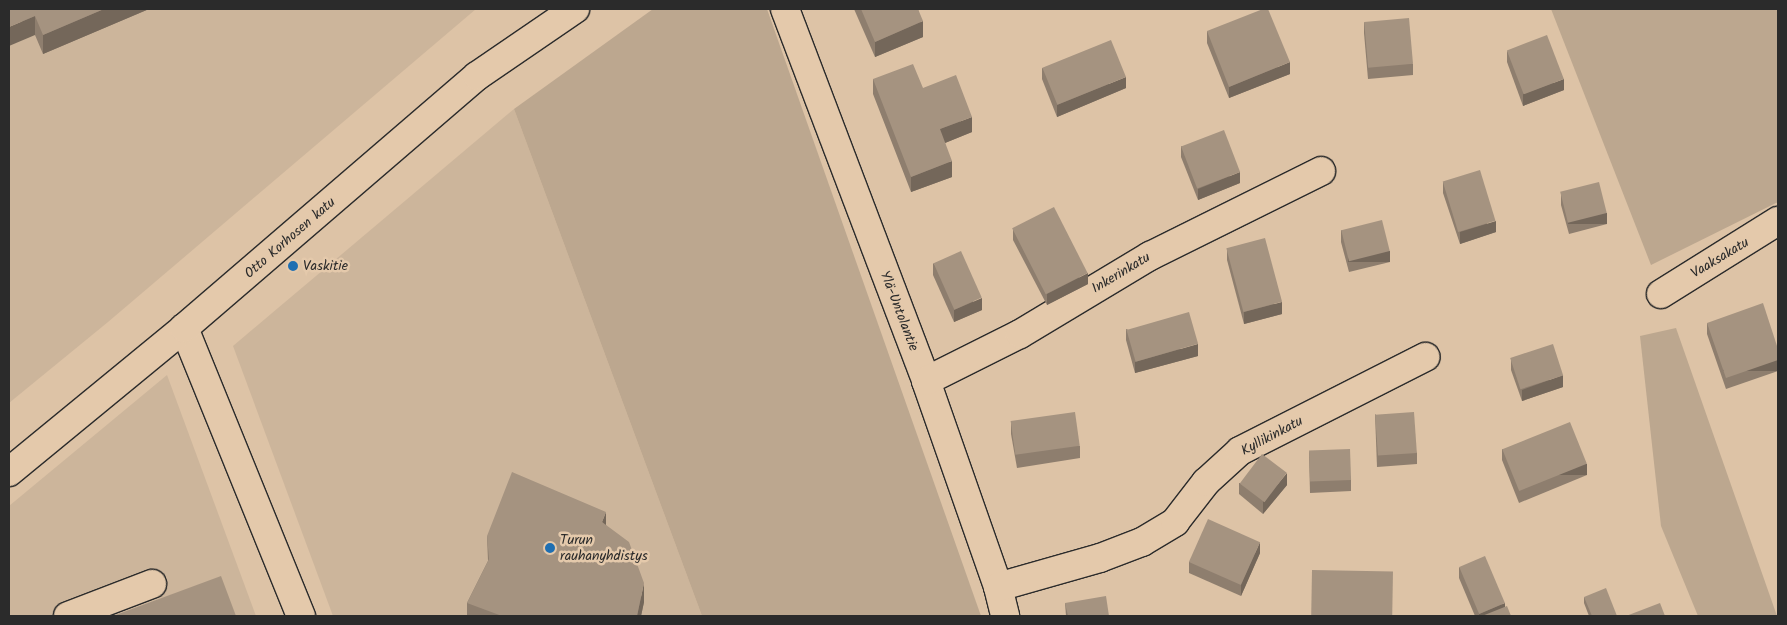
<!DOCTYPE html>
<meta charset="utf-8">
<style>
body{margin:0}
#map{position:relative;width:1787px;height:625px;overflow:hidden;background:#ddc3a6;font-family:Kalam,sans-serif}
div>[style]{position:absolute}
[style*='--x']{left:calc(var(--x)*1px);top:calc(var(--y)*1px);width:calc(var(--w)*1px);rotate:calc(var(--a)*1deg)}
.built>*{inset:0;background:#ccb59b}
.green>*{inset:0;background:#bca78f}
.roads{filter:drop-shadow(1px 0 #2b2b2b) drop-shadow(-1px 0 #2b2b2b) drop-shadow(0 1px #2b2b2b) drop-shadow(0 -1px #2b2b2b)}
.minor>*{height:28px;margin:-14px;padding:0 14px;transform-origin:14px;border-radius:14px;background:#e4c9ab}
.wall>*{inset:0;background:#8e7e6e}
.shaded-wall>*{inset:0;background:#74675a;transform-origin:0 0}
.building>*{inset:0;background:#a59380;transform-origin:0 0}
.dots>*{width:14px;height:14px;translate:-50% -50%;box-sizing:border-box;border:2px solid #e4c9ab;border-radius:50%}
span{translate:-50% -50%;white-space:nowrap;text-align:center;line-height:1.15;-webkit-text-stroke:5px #e4c9ab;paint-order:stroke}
.street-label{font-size:14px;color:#2b2b2b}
.poi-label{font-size:14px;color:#2b2b2b}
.left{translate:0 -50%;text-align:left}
.frame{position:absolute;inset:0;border:10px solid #2b2b2b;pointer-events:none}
</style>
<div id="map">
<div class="built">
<i style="clip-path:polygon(9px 9px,476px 9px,108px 322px,9px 403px)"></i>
<i style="clip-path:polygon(514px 109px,702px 616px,333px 616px,233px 346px)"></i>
<i style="clip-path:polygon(167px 375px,256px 616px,9px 616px,9px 506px)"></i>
</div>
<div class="green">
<i style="clip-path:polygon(653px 9px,767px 9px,981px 616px,702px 616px,514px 109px)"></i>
<i style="clip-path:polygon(1551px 9px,1778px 9px,1778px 202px,1651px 265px)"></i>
<i style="clip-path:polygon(1676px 328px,1777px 616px,1698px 616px,1661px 526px,1640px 336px)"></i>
</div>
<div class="roads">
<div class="minor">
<i style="--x:785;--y:9;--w:398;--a:69.2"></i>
<i style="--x:926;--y:381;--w:218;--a:70.7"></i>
<i style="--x:998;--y:587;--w:30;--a:76"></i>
<i style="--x:1661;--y:294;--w:138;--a:-32"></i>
<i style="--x:184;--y:328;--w:311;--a:67.9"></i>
<i style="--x:926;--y:381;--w:105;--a:-26.6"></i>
<i style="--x:1020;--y:334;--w:152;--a:-31"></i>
<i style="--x:1150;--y:256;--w:191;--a:-26.4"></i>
<i style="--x:9;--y:472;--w:227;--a:-39.4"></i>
<i style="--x:184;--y:328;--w:386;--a:-40.7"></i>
<i style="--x:477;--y:76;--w:119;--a:-34.4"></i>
<i style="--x:998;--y:587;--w:106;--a:-15.9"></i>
<i style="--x:1100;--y:558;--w:45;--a:-20.9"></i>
<i style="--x:1142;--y:542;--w:39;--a:-31"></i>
<i style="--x:1175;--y:522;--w:51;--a:-52.2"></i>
<i style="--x:1206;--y:482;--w:46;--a:-42.4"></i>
<i style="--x:1240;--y:451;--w:208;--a:-26.9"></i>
<i style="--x:68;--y:616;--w:90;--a:-20.9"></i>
</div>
</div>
<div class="wall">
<i style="clip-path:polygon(9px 9px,149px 9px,43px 54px,35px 35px)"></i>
<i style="clip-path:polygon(854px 9px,918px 9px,923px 37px,875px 57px)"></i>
<i style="clip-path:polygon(1364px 22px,1413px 64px,1413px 75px,1368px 79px,1364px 33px)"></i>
<i style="clip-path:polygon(1207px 31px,1290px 74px,1229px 98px,1207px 43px)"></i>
<i style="clip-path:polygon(1507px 51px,1564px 90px,1523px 106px,1507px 62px)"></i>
<i style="clip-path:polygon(1042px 68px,1126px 88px,1057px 117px,1042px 79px)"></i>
<i style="clip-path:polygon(873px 79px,923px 88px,972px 132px,945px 143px,952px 177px,911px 192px,873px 94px)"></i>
<i style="clip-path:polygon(1181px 146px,1240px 183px,1198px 200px,1181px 157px)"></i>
<i style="clip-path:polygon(1443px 182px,1496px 232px,1460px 244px,1443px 193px)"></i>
<i style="clip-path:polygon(1561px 193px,1607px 224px,1569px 234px,1561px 205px)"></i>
<i style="clip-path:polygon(1013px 229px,1088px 284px,1047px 305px,1013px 240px)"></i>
<i style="clip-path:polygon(1341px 230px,1390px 262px,1349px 272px,1341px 242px)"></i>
<i style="clip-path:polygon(1227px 249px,1282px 314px,1244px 324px,1227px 260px)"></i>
<i style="clip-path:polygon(933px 263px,982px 310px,954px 322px,933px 275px)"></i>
<i style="clip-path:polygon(1707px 323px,1778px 349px,1778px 371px,1726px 389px,1707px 334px)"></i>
<i style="clip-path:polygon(1126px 329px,1198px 356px,1135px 373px,1126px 340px)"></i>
<i style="clip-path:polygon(1511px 359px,1563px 387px,1522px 401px,1511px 370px)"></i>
<i style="clip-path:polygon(1375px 414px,1417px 453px,1417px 464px,1377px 467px)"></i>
<i style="clip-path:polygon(1011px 423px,1080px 446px,1080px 458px,1017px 468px,1011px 434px)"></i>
<i style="clip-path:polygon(1502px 449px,1587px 475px,1519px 503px,1502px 460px)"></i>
<i style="clip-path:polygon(1309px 452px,1351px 480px,1351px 491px,1310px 493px)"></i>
<i style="clip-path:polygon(1239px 483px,1287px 485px,1263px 514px,1239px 494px)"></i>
<i style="clip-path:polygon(606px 525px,644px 602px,641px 616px,467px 616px,467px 603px,488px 561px,487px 536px)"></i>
<i style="clip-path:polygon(1260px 553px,1241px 596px,1189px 573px,1189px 562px)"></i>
<i style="clip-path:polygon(1459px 567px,1505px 607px,1511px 616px,1475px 616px,1459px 578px)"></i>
<i style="clip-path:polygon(1584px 597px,1617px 616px,1589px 616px,1584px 603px)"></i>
<i style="clip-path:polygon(1065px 603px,1109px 616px,1066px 616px)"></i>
</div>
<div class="shaded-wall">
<i style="clip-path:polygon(104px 9px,149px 9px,43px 54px,43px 35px)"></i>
<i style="clip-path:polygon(35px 16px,35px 35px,9px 46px,9px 27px)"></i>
<i style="clip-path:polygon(923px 21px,923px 37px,875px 57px,875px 42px)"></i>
<i style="clip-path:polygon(1290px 62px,1290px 74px,1229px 98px,1229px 87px)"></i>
<i style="clip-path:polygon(1126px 77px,1126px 88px,1057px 117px,1057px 105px)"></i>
<i style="clip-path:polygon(1564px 79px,1564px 90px,1523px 106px,1523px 94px)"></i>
<i style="clip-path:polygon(972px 117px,972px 132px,940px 145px,940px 129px)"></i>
<i style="clip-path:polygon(952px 161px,952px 177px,911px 192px,911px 177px)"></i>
<i style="clip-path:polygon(1240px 172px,1240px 183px,1198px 200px,1198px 189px)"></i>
<i style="left:1607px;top:213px;width:11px;height:39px;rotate:90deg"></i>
<i style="clip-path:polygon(1496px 221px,1496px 232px,1460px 244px,1460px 232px)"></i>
<i style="left:1390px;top:251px;width:11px;height:42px;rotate:90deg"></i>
<i style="clip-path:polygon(1088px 273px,1088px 284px,1047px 305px,1047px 294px)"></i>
<i style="clip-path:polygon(982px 298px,982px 310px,954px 322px,954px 310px)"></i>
<i style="clip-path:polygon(1282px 302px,1282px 314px,1244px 324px,1244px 312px)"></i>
<i style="clip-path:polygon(1198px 344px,1198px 356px,1135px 373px,1135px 362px)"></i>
<i style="left:1778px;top:360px;width:11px;height:55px;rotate:90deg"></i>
<i style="clip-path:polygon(1563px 375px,1563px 387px,1522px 401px,1522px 390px)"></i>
<i style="left:1587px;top:464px;width:11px;height:74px;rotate:90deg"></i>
<i style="clip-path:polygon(1287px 473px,1287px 485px,1263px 514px,1263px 502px)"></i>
<i style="clip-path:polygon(606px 512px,606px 531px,602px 522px)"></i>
<i style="clip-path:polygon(1260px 542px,1260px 553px,1241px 596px,1241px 584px)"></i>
<i style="clip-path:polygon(644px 583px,644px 602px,641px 616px,637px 616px)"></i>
<i style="clip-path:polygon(1505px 603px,1505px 614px,1500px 616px,1479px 616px,1479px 614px)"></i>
</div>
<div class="building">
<i style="clip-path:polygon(9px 9px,104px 9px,43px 35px,35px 16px,9px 27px)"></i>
<i style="clip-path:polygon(861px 9px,918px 9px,923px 21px,875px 42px)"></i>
<i style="clip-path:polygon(1263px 9px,1268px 9px,1290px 62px,1229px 87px,1207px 31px)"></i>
<i style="left:1409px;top:18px;width:46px;height:45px;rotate:85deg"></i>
<i style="left:1547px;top:35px;width:47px;height:43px;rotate:69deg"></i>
<i style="left:1111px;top:40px;width:40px;height:74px;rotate:68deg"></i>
<i style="clip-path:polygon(913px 64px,923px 88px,956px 75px,972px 117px,940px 129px,952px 161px,911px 177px,873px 79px)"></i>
<i style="left:1224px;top:130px;width:45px;height:46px;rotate:69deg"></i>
<i style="left:1480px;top:170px;width:53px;height:39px;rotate:73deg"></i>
<i style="left:1599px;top:182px;width:32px;height:40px;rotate:76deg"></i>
<i style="left:1054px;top:207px;width:74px;height:47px;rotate:63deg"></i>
<i style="left:1382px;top:220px;width:32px;height:42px;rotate:76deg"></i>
<i style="left:1265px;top:238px;width:66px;height:40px;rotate:75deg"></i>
<i style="left:961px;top:251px;width:51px;height:30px;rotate:66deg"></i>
<i style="clip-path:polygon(1763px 303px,1778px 349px,1778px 360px,1726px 378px,1707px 323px)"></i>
<i style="left:1189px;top:312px;width:33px;height:65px;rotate:74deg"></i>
<i style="left:1553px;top:344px;width:33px;height:45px;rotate:72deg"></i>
<i style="left:1075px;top:412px;width:34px;height:65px;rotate:82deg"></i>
<i style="left:1414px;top:412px;width:41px;height:39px;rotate:86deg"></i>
<i style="left:1570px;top:422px;width:45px;height:73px;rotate:68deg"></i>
<i style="left:1350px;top:449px;width:31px;height:41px;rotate:88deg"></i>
<i style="left:1262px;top:454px;width:31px;height:37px;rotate:37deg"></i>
<i style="clip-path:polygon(512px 472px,606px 512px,602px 522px,629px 542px,644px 583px,637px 616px,502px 616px,467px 603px,489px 559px,487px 536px)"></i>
<i style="left:1208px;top:519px;width:57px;height:47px;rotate:24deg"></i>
<i style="left:1485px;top:556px;width:51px;height:28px;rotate:67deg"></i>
<i style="left:1312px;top:570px;width:81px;height:46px;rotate:1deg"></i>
<i style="clip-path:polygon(221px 576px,236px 616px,113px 616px)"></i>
<i style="clip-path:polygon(1606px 588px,1617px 616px,1592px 616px,1584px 597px)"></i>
<i style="clip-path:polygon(1106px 596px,1109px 616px,1068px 616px,1065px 603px)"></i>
<i style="clip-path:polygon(1660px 603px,1665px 616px,1626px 616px)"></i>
<i style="clip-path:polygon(1507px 606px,1511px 616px,1482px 616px)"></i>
</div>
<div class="dots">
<i style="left:293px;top:266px;background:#1f6fb2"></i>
<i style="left:550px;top:548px;background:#1f6fb2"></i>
</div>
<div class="street-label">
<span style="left:290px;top:238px;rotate:-41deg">Otto Korhosen katu</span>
<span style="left:1720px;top:258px;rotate:-31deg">Vaaksakatu</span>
<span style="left:1121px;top:273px;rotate:-31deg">Inkerinkatu</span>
<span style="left:899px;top:311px;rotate:69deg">Ylä-Untolantie</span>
<span style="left:1272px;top:436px;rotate:-28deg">Kyllikinkatu</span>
</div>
<div class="poi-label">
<span class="left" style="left:303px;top:266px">Vaskitie</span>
<span class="left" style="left:560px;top:548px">Turun<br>rauhanyhdistys</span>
</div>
<div class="frame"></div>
</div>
